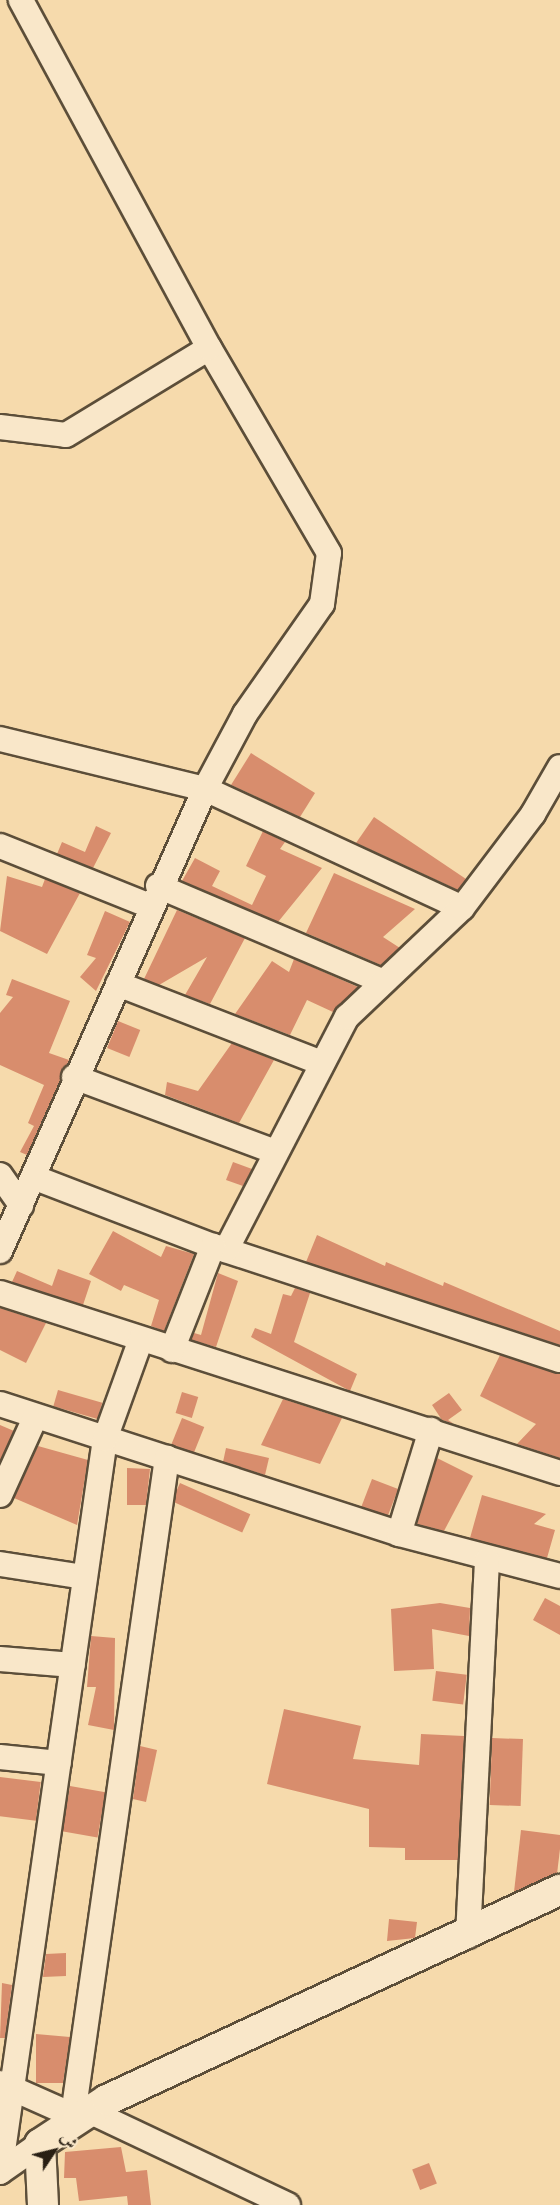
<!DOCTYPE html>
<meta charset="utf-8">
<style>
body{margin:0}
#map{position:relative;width:560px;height:2205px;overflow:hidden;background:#f6daac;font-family:"IM FELL French Canon",Amiri,serif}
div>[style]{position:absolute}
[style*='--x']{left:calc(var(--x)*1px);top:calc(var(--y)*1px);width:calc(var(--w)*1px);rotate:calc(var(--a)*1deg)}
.building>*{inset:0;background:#d88d6d;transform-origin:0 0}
.roads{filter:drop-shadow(2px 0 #5c4e39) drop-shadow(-2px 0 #5c4e39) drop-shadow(0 2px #5c4e39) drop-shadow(0 -2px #5c4e39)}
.minor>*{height:24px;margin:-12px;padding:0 12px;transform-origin:12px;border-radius:12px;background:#f9e7c9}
.tertiary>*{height:30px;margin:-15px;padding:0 15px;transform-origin:15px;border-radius:15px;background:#f9e7c9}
span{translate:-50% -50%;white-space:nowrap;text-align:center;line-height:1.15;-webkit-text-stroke:4.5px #f9e7c9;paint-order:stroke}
.north{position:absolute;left:24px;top:2121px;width:60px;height:60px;-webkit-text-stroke:4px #f9e7c9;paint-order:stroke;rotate:55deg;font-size:16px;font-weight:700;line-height:24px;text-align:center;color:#291f13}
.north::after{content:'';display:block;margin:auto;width:21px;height:27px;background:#291f13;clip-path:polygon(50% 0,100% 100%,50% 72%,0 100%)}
</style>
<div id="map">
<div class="building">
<i style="clip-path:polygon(251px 753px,315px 793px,300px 817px,231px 785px)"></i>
<i style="clip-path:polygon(374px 817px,466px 879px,458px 890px,356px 843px)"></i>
<i style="clip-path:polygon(96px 826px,111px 833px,93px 868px,57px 854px,62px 842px,85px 852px)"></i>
<i style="clip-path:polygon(263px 831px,285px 842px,280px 849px,322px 868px,278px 922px,182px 881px,195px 858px,220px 871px,212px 886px,252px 905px,266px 876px,246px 866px)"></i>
<i style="clip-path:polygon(334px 873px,415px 909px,383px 937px,400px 948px,381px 965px,306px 933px)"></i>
<i style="clip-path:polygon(7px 876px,42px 887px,45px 879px,80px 893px,47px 954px,0 931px)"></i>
<i style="clip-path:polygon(177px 910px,245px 938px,210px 1004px,185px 995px,207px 957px,159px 985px,144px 979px)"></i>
<i style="clip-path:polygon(105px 911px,130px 922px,96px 991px,80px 977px,96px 958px,87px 955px)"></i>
<i style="clip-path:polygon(294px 959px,358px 987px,333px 1012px,307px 1000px,290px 1035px,235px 1014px,272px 961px,289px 972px)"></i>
<i style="clip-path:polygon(12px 979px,70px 1001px,49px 1053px,69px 1060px,27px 1155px,20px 1152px,34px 1126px,28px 1123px,44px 1085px,0 1065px,0 1013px,13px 997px,6px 995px)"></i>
<i style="left:118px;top:1021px;width:24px;height:29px;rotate:22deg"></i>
<i style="clip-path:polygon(232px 1043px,274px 1060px,239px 1123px,165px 1095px,167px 1082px,198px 1091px)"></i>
<i style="clip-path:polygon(233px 1162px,252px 1169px,243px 1186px,226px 1180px)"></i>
<i style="clip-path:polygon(113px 1231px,161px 1257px,166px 1246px,194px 1254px,164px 1331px,151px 1326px,159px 1300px,124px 1285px,121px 1291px,89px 1274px)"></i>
<i style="clip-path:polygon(317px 1235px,385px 1266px,386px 1262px,443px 1286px,444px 1282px,560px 1331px,560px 1345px,306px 1262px)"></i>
<i style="clip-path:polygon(58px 1269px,91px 1281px,83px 1305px,12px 1282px,17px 1271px,52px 1286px)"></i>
<i style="clip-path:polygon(218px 1273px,238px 1281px,216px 1347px,191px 1340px,194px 1333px,201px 1335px)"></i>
<i style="clip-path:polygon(295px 1288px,310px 1293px,294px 1342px,357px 1374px,350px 1391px,251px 1337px,255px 1328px,271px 1334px,283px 1294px,291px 1296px)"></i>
<i style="clip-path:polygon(0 1308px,46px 1323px,26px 1363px,0 1350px)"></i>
<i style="clip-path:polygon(500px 1355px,560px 1374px,560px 1458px,517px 1444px,536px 1424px,480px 1396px)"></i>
<i style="left:58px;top:1390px;width:46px;height:17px;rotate:16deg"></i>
<i style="left:182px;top:1392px;width:17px;height:22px;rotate:17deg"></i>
<i style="clip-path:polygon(449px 1393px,462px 1410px,448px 1420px,454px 1424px,442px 1420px,432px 1405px)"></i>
<i style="clip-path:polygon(283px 1399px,342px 1418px,320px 1464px,261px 1445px)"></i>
<i style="left:182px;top:1418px;width:24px;height:29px;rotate:22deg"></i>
<i style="clip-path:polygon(0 1425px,14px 1431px,0 1461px)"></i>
<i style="clip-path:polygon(38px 1446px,88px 1460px,77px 1525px,14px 1498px)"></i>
<i style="clip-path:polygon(226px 1448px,269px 1458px,265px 1475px,223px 1462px)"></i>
<i style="clip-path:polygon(437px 1458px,473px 1476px,444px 1531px,417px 1524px)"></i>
<i style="clip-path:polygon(127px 1468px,150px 1469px,146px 1505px,127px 1505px)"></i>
<i style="left:372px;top:1479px;width:28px;height:30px;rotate:21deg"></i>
<i style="left:180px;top:1483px;width:77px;height:20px;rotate:24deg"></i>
<i style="clip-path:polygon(482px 1495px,546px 1514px,534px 1524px,555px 1530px,547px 1558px,470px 1538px)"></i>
<i style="clip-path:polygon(545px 1598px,560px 1606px,560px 1635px,533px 1620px)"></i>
<i style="clip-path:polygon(440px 1603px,470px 1608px,469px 1636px,432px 1629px,434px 1669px,394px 1671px,391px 1609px)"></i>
<i style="clip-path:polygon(91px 1636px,115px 1638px,114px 1730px,88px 1725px,96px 1687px,87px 1687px)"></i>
<i style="left:436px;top:1671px;width:31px;height:30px;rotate:7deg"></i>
<i style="clip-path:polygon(284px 1709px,361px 1726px,353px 1759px,419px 1765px,421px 1734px,464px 1736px,458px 1860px,405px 1860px,405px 1848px,369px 1847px,369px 1809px,267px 1784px)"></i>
<i style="left:492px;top:1738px;width:31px;height:67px;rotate:2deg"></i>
<i style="clip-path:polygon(140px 1746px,157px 1750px,146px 1802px,133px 1799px)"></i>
<i style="left:0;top:1777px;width:41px;height:39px;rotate:7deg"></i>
<i style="left:70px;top:1786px;width:36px;height:46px;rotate:10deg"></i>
<i style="clip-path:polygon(521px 1830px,560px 1835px,560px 1849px,557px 1874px,514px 1892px)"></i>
<i style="clip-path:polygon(389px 1919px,417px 1922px,415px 1938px,387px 1941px)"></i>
<i style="clip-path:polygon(66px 1953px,66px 1976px,43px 1977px,46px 1954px)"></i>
<i style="clip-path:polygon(2px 1983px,12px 1985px,5px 2038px,0 2038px)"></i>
<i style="clip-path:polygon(36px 2034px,70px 2037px,63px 2083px,36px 2083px)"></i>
<i style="clip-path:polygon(121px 2147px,126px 2172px,147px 2170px,151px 2205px,128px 2205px,127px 2196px,79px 2201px,76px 2178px,64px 2178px,65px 2152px)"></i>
<i style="left:429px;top:2163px;width:22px;height:18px;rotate:69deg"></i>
</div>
<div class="roads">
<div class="minor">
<i style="--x:0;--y:427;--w:66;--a:6.9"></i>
<i style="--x:66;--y:435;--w:167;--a:-31.3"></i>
<i style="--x:0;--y:739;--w:211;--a:13.7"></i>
<i style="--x:205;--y:789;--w:283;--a:24.8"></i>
<i style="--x:0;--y:846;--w:162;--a:21.8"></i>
<i style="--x:158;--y:886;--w:243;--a:23"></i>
<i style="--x:118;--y:984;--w:219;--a:21.2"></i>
<i style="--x:74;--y:1077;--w:215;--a:20.4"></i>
<i style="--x:0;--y:1175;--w:37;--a:55"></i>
<i style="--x:33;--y:1177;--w:193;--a:21"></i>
<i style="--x:213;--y:1246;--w:365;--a:18.2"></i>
<i style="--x:226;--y:1250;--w:263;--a:-62.6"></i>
<i style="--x:347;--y:1017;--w:158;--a:-43.5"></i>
<i style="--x:462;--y:908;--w:118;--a:-52.9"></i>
<i style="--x:533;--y:814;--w:54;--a:-60.1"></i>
<i style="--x:0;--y:1251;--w:505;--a:-66.07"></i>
<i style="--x:205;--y:789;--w:85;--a:-61.9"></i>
<i style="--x:245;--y:714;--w:134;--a:-55"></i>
<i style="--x:322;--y:604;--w:51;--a:-82.2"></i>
<i style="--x:329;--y:553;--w:238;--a:-120.3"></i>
<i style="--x:209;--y:348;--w:396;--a:-118.4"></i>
<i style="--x:0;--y:1293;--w:588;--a:17.82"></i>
<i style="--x:172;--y:1350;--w:112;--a:-68.5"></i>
<i style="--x:0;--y:1404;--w:420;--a:18"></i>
<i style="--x:399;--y:1534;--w:166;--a:14.6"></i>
<i style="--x:0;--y:1495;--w:85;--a:-65.6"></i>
<i style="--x:399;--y:1534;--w:109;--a:-72.9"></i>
<i style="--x:0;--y:1564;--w:85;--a:8.8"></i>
<i style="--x:0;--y:1659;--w:73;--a:4.7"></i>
<i style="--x:0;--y:1757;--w:59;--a:5.8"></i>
<i style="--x:468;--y:1936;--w:376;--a:-87.1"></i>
<i style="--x:0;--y:2083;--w:86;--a:23.9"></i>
<i style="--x:89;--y:2111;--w:220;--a:25.3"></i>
<i style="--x:73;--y:2115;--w:664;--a:-81.86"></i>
<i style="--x:0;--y:2172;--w:740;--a:-81.85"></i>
<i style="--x:105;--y:1439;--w:106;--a:-70.2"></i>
<i style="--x:0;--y:2172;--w:49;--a:-35"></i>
</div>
<div class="tertiary">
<i style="--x:43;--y:2205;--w:61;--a:-92.8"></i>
<i style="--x:40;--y:2144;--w:80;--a:-33.3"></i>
<i style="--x:107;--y:2100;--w:499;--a:-24.9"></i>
</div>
</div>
<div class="north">ش</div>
</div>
